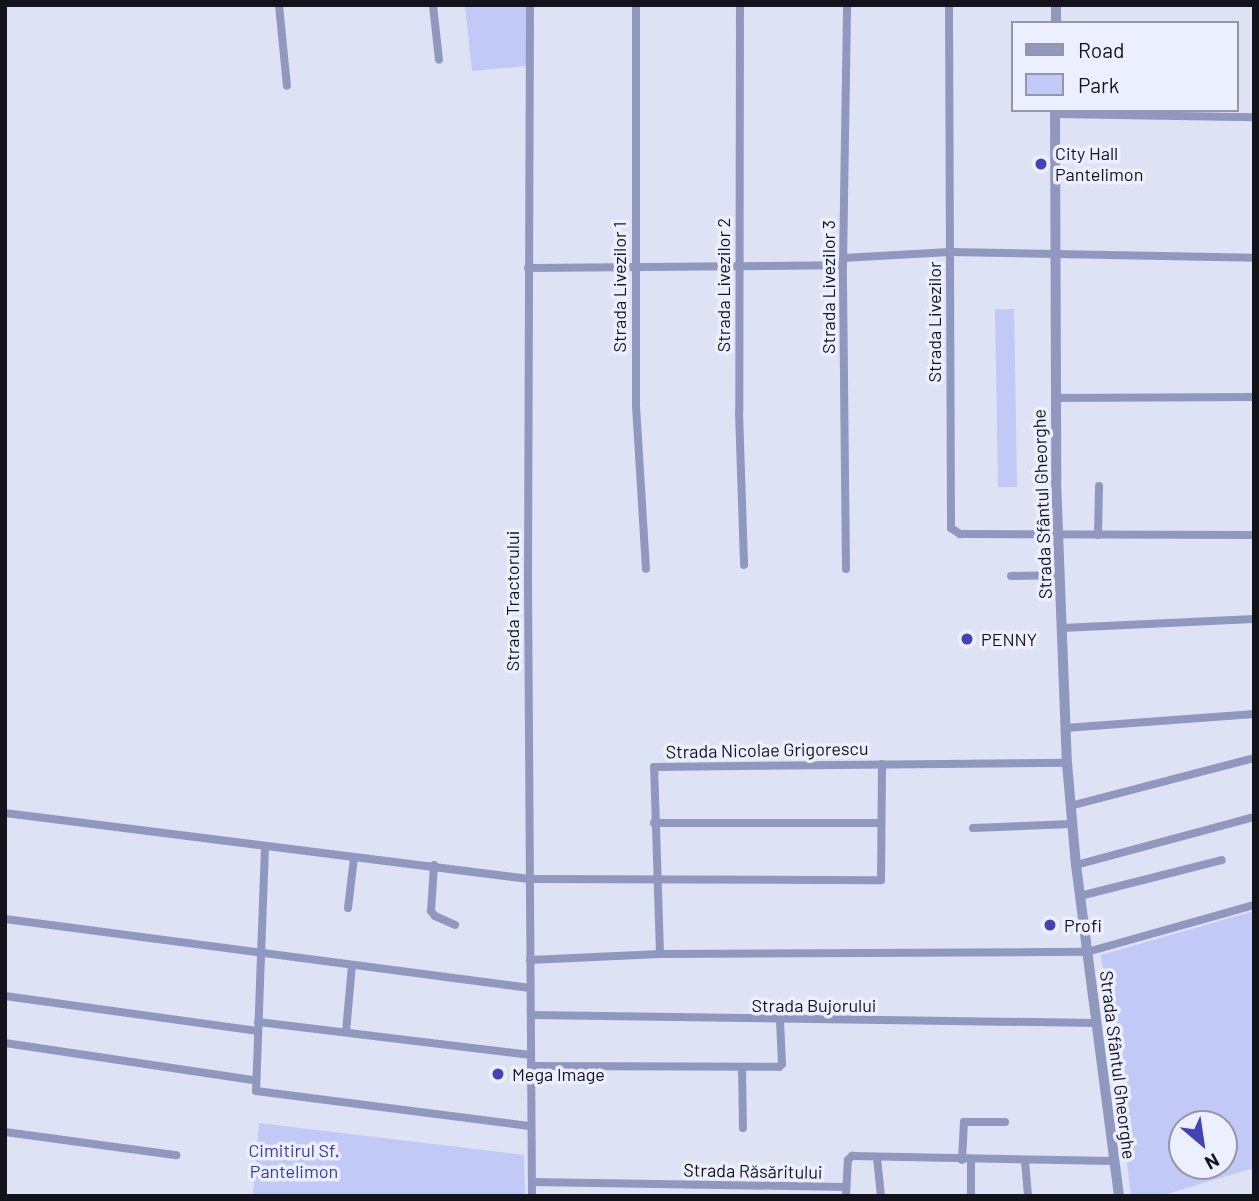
<!DOCTYPE html>
<meta charset="utf-8">
<style>
body{margin:0}
#map{position:relative;width:1259px;height:1201px;overflow:hidden;background:#dee2f5;font-family:Barlow,sans-serif}
div>[style]{position:absolute}
[style*='--x']{left:calc(var(--x)*1px);top:calc(var(--y)*1px);width:calc(var(--w)*1px);rotate:calc(var(--a)*1deg)}
.green>*{inset:0;background:#c1c9f6;transform-origin:0 0}
.minor>*{height:8px;margin:-4px;padding:0 4px;transform-origin:4px;border-radius:4px;background:#9198bf}
.tertiary>*{height:10px;margin:-5px;padding:0 5px;transform-origin:5px;border-radius:5px;background:#9198bf}
.dots>*{width:19px;height:19px;translate:-50% -50%;box-sizing:border-box;border:4px solid #ecefff;border-radius:50%}
span{translate:-50% -50%;white-space:nowrap;text-align:center;line-height:1.15;-webkit-text-stroke:7px #ecefff;paint-order:stroke}
.poi-label{font-size:18px;color:#13141b}
.left{translate:0 -50%;text-align:left}
.street-label{font-size:18px;color:#13141b}
.park-label{font-size:18px;color:#3b3b9f}
.frame{position:absolute;inset:0;border:7px solid #13141b;pointer-events:none}
.legend{position:absolute;left:1011px;top:21px;width:228px;height:91px;box-sizing:border-box;background:#ecefff;border:2px solid #9597a4;margin:0;padding:9px 12px;list-style:none;font-size:21px;color:#13141b}
.legend li{display:flex;align-items:center;gap:14px;height:35px}
.legend b{width:35px;border:2px solid #9597a4}
.north{position:absolute;left:1168px;top:1110px;width:70px;height:70px;box-sizing:border-box;background:#ecefff;border:2px solid #9597a4;border-radius:50%;rotate:151deg;font-size:19px;font-weight:700;line-height:28px;text-align:center;color:#13141b}
.north::after{content:'';display:block;margin:auto;width:24px;height:32px;background:#4342b7;clip-path:polygon(50% 0,100% 100%,50% 72%,0 100%)}
</style>
<div id="map">
<div class="green">
<i style="clip-path:polygon(465px 5px,527px 5px,526px 66px,472px 71px)"></i>
<i style="left:1014px;top:309px;width:178px;height:19px;rotate:89deg"></i>
<i style="clip-path:polygon(evenodd,1254px 911px,1254px 1168px,1160px 1196px,1131px 1196px,1101px 955px,1254px 911px,1224px 1124px,1224px 1166px,1182px 1166px,1182px 1124px,1224px 1124px)"></i>
<i style="clip-path:polygon(259px 1123px,524px 1155px,525px 1196px,253px 1196px)"></i>
</div>
<div class="minor">
<i style="--x:279;--y:5;--w:81;--a:84.4"></i>
<i style="--x:433;--y:5;--w:55;--a:83.8"></i>
<i style="--x:530;--y:5;--w:577;--a:90.2"></i>
<i style="--x:528;--y:582;--w:614;--a:89.63"></i>
<i style="--x:636;--y:5;--w:401;--a:90"></i>
<i style="--x:636;--y:406;--w:163;--a:86.5"></i>
<i style="--x:740;--y:5;--w:407;--a:90.1"></i>
<i style="--x:739;--y:412;--w:153;--a:88.1"></i>
<i style="--x:949;--y:5;--w:523;--a:89.78"></i>
<i style="--x:951;--y:528;--w:11;--a:34"></i>
<i style="--x:960;--y:534;--w:294;--a:0.2"></i>
<i style="--x:1055;--y:114;--w:199;--a:0.9"></i>
<i style="--x:843;--y:258;--w:107;--a:-3.2"></i>
<i style="--x:950;--y:252;--w:304;--a:1.1"></i>
<i style="--x:528;--y:268;--w:315;--a:-0.5"></i>
<i style="--x:1055;--y:398;--w:199;--a:-0.3"></i>
<i style="--x:1098;--y:535;--w:49;--a:-88.8"></i>
<i style="--x:846;--y:569;--w:304;--a:-90.6"></i>
<i style="--x:843;--y:265;--w:260;--a:-89.1"></i>
<i style="--x:1011;--y:576;--w:49;--a:-1.2"></i>
<i style="--x:1062;--y:628;--w:192;--a:-2.7"></i>
<i style="--x:1065;--y:728;--w:190;--a:-4.2"></i>
<i style="--x:1070;--y:806;--w:190;--a:-14.6"></i>
<i style="--x:5;--y:813;--w:528;--a:7.18"></i>
<i style="--x:529;--y:879;--w:352;--a:0.2"></i>
<i style="--x:881;--y:880;--w:116;--a:-89.5"></i>
<i style="--x:654;--y:823;--w:227;--a:0"></i>
<i style="--x:973;--y:828;--w:98;--a:-2.3"></i>
<i style="--x:265;--y:847;--w:244;--a:92.1"></i>
<i style="--x:256;--y:1091;--w:277;--a:7.3"></i>
<i style="--x:434;--y:865;--w:46;--a:93.7"></i>
<i style="--x:431;--y:911;--w:6;--a:51"></i>
<i style="--x:435;--y:916;--w:22;--a:24"></i>
<i style="--x:1076;--y:865;--w:184;--a:-15.1"></i>
<i style="--x:1080;--y:896;--w:146;--a:-14.2"></i>
<i style="--x:348;--y:908;--w:50;--a:-83.2"></i>
<i style="--x:5;--y:919;--w:530;--a:7.49"></i>
<i style="--x:660;--y:954;--w:187;--a:-91.8"></i>
<i style="--x:654;--y:767;--w:413;--a:-0.6"></i>
<i style="--x:530;--y:960;--w:130;--a:-2.6"></i>
<i style="--x:660;--y:954;--w:427;--a:-0.3"></i>
<i style="--x:1087;--y:952;--w:173;--a:-15.7"></i>
<i style="--x:5;--y:996;--w:255;--a:7.9"></i>
<i style="--x:531;--y:1015;--w:566;--a:0.81"></i>
<i style="--x:258;--y:1022;--w:275;--a:6.9"></i>
<i style="--x:346;--y:1032;--w:67;--a:-84.9"></i>
<i style="--x:5;--y:1043;--w:252;--a:8.5"></i>
<i style="--x:531;--y:1066;--w:248;--a:0.2"></i>
<i style="--x:779;--y:1067;--w:4;--a:-45"></i>
<i style="--x:782;--y:1064;--w:44;--a:-92.6"></i>
<i style="--x:742;--y:1067;--w:61;--a:89.1"></i>
<i style="--x:5;--y:1132;--w:173;--a:7.7"></i>
<i style="--x:877;--y:1158;--w:38;--a:84"></i>
<i style="--x:962;--y:1160;--w:38;--a:-87"></i>
<i style="--x:964;--y:1122;--w:41;--a:0"></i>
<i style="--x:1025;--y:1161;--w:35;--a:85"></i>
<i style="--x:532;--y:1182;--w:314;--a:0.9"></i>
<i style="--x:846;--y:1196;--w:36;--a:-87"></i>
<i style="--x:848;--y:1160;--w:6;--a:-45"></i>
<i style="--x:852;--y:1156;--w:262;--a:1.1"></i>
<i style="--x:971;--y:1196;--w:36;--a:-90"></i>
</div>
<div class="tertiary">
<i style="--x:1056;--y:23;--w:18;--a:-90"></i>
<i style="--x:1055;--y:110;--w:370;--a:89.8"></i>
<i style="--x:1056;--y:480;--w:283;--a:87.8"></i>
<i style="--x:1067;--y:763;--w:102;--a:85"></i>
<i style="--x:1076;--y:865;--w:334;--a:82.6"></i>
</div>
<div class="dots">
<i style="left:1041px;top:164px;background:#4342b7"></i>
<i style="left:967px;top:639px;background:#4342b7"></i>
<i style="left:1050px;top:925px;background:#4342b7"></i>
<i style="left:498px;top:1074px;background:#4342b7"></i>
</div>
<div class="poi-label">
<span class="left" style="left:1055px;top:164px">City Hall<br>Pantelimon</span>
<span class="left" style="left:981px;top:639px">PENNY</span>
<span class="left" style="left:1064px;top:925px">Profi</span>
<span class="left" style="left:512px;top:1074px">Mega Image</span>
</div>
<div class="street-label">
<span style="left:723px;top:285px;rotate:-90deg">Strada Livezilor 2</span>
<span style="left:619px;top:287px;rotate:-90deg">Strada Livezilor 1</span>
<span style="left:828px;top:287px;rotate:-90deg">Strada Livezilor 3</span>
<span style="left:934px;top:322px;rotate:-90deg">Strada Livezilor</span>
<span style="left:1042px;top:504px;rotate:-92deg">Strada Sfântul Gheorghe</span>
<span style="left:512px;top:601px;rotate:-90deg">Strada Tractorului</span>
<span style="left:767px;top:750px;rotate:-1deg">Strada Nicolae Grigorescu</span>
<span style="left:814px;top:1005px">Strada Bujorului</span>
<span style="left:1118px;top:1065px;rotate:83deg">Strada Sfântul Gheorghe</span>
<span style="left:753px;top:1171px;rotate:1deg">Strada Răsăritului</span>
</div>
<div class="park-label">
<span style="left:294px;top:1161px">Cimitirul Sf.<br>Pantelimon</span>
</div>
<div class="frame"></div>
<ul class="legend">
<li><b style="height:9px;background:#9198bf"></b>Road</li>
<li><b style="height:19px;background:#c1c9f6"></b>Park</li>
</ul>
<div class="north">N</div>
</div>
